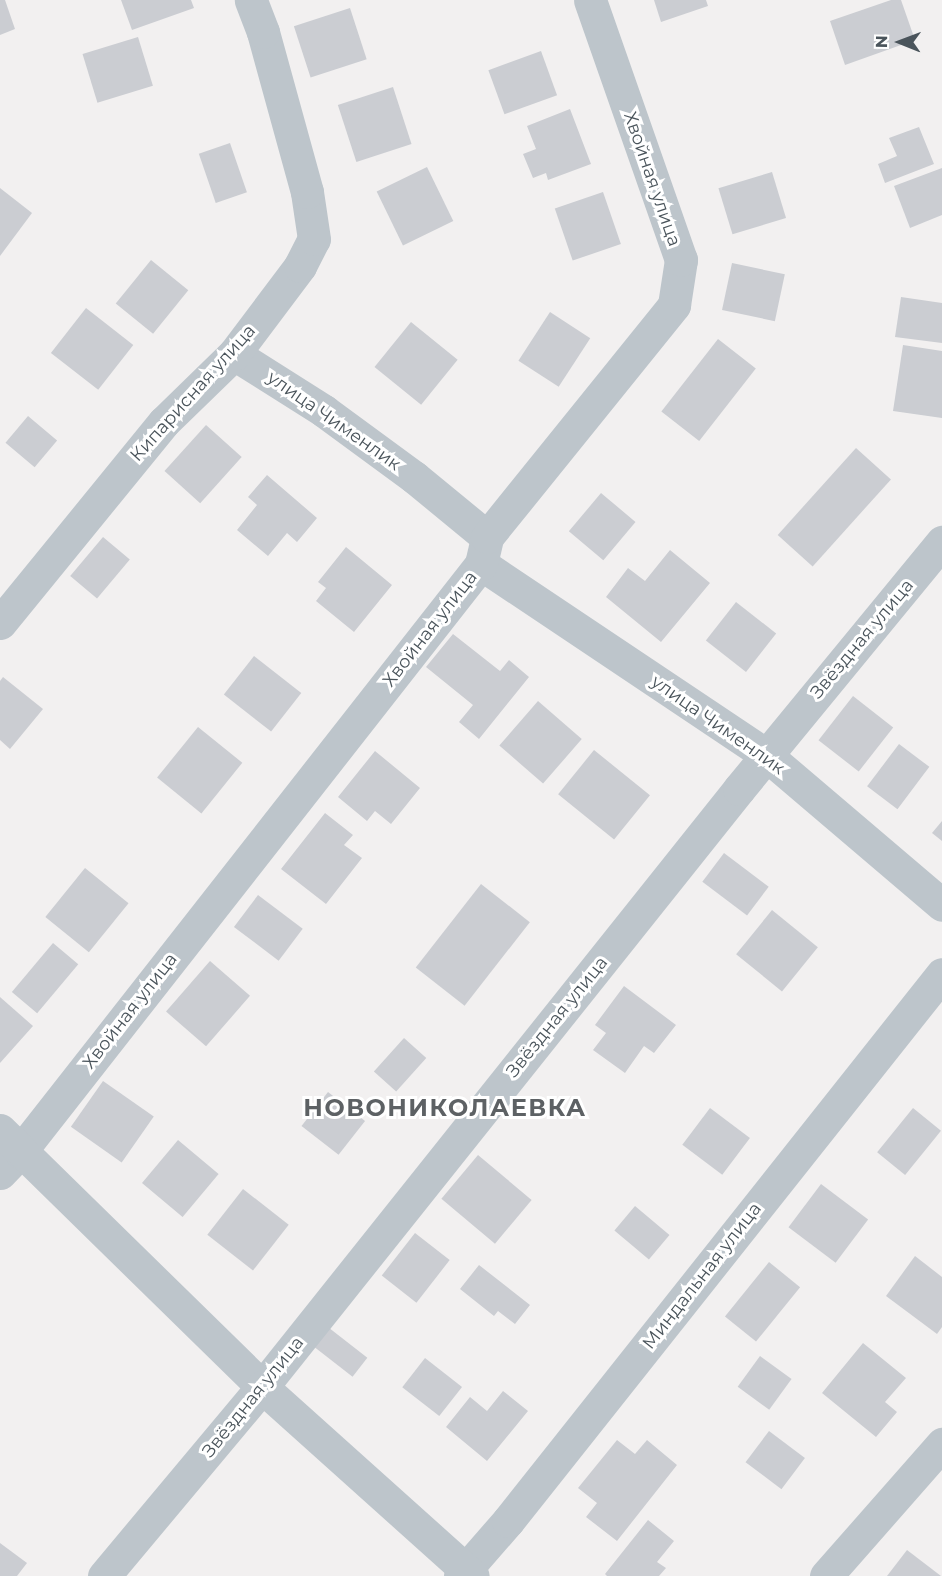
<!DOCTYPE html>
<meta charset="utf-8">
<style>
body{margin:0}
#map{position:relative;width:942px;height:1576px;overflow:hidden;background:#f2f0f0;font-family:Montserrat,sans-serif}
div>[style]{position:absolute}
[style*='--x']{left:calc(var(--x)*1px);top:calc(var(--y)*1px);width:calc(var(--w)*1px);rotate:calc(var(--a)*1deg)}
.building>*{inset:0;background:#cbcdd2;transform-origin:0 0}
.minor>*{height:33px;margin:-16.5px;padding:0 16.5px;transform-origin:16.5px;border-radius:16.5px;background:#bdc5cb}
.tertiary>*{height:33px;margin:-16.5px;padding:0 16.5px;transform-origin:16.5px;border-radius:16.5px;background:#bdc5cb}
span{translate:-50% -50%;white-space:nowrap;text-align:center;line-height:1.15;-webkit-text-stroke:6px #fff;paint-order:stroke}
.street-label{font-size:18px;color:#4a545b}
.district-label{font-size:24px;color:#5d6164;font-weight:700;letter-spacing:1.5px}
.north{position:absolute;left:870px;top:12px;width:60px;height:60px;-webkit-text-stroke:4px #fff;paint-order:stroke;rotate:271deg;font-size:16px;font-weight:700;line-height:24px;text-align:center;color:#4a545b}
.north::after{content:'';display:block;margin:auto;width:21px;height:27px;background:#4a545b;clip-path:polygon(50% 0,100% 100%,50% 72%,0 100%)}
</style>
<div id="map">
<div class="building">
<i style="clip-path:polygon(0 0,5px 0,15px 29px,0 35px)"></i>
<i style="clip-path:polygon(121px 0,191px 0,194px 8px,132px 30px)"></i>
<i style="clip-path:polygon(654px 0,706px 0,708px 6px,661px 22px)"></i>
<i style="clip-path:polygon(891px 0,901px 0,915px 40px,845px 65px,830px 21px)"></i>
<i style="left:350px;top:8px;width:54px;height:59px;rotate:72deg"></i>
<i style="left:138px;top:37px;width:51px;height:58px;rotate:73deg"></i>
<i style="left:541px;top:51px;width:47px;height:56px;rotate:70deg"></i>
<i style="left:393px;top:87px;width:60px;height:58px;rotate:72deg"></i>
<i style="clip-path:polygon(570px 109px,591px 164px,548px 180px,546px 173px,533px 178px,523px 154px,536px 149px,527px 126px)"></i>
<i style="clip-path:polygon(919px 127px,934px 164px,885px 183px,878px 164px,897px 156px,889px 138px)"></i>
<i style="left:230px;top:143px;width:52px;height:33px;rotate:71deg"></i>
<i style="left:427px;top:167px;width:60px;height:56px;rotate:64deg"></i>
<i style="clip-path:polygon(942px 168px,942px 215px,910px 228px,894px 186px)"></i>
<i style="left:772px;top:172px;width:48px;height:56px;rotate:73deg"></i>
<i style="clip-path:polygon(0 188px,32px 213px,0 256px)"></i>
<i style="left:603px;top:192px;width:55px;height:51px;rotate:71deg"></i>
<i style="left:151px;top:260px;width:48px;height:56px;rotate:39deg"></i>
<i style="left:732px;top:263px;width:54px;height:48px;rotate:12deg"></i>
<i style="clip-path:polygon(901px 297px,942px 303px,942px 343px,895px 337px)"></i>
<i style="left:86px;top:308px;width:60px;height:57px;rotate:38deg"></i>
<i style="left:550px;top:312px;width:48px;height:58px;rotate:33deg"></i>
<i style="left:411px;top:322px;width:60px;height:58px;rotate:39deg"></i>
<i style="left:718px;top:339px;width:48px;height:92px;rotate:38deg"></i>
<i style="clip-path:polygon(903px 345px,942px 351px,942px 418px,893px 411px)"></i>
<i style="left:28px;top:416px;width:38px;height:35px;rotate:40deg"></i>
<i style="left:206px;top:425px;width:48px;height:62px;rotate:42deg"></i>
<i style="left:856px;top:448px;width:47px;height:117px;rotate:42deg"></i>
<i style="clip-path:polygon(267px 475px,317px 518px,297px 542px,287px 533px,268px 556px,237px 530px,257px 505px,248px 497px)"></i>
<i style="left:601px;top:493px;width:45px;height:50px;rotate:40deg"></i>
<i style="left:103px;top:537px;width:35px;height:51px;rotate:40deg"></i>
<i style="clip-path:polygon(346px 547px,392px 585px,354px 632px,316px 601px,326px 588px,318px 582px)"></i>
<i style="clip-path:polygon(670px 550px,710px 583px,661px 642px,606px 597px,628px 568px,645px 581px)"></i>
<i style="left:736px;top:602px;width:51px;height:49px;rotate:38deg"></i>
<i style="clip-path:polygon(453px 634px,500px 671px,509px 660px,529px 677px,479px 739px,459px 722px,473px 705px,426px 667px)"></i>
<i style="left:254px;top:656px;width:60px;height:49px;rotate:38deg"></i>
<i style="clip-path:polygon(3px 677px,43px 709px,10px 749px,0 740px,0 681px)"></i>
<i style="left:853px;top:696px;width:51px;height:56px;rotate:38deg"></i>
<i style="left:538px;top:701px;width:58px;height:59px;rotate:41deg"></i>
<i style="left:198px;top:727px;width:57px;height:65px;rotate:39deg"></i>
<i style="left:899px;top:744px;width:38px;height:53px;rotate:37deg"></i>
<i style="left:594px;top:750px;width:72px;height:57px;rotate:39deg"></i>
<i style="clip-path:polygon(375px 751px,420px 788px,391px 824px,375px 811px,367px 821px,338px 797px)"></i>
<i style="clip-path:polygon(325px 813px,353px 835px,344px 845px,362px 858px,326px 904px,281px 869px)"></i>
<i style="clip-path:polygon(942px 821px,942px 841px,932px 833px)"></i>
<i style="left:724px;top:853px;width:56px;height:36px;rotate:37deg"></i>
<i style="left:85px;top:868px;width:56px;height:63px;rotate:39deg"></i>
<i style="left:481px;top:884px;width:62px;height:106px;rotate:38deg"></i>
<i style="left:258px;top:895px;width:56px;height:40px;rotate:37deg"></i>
<i style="left:772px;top:910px;width:59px;height:57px;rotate:39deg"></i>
<i style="left:53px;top:943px;width:33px;height:64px;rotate:40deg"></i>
<i style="left:210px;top:961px;width:53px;height:67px;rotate:41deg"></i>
<i style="clip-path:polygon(624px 986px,676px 1025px,654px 1053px,644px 1046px,625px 1073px,593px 1050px,606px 1033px,595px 1025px)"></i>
<i style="clip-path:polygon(0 997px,33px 1026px,0 1063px)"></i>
<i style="left:404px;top:1038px;width:30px;height:45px;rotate:42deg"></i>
<i style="left:103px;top:1081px;width:62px;height:56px;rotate:35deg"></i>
<i style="left:328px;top:1092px;width:47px;height:43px;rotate:38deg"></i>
<i style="left:710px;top:1108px;width:50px;height:46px;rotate:37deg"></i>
<i style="left:913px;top:1108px;width:36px;height:57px;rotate:39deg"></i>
<i style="left:178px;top:1140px;width:53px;height:56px;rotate:40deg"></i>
<i style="left:478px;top:1155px;width:70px;height:57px;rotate:40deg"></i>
<i style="left:821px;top:1184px;width:59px;height:54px;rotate:37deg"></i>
<i style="left:243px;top:1189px;width:58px;height:58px;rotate:38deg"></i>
<i style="left:635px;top:1206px;width:45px;height:32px;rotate:40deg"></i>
<i style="left:415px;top:1233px;width:44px;height:54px;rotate:38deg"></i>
<i style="clip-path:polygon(915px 1256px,942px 1277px,942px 1327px,937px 1334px,886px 1296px)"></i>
<i style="left:769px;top:1262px;width:40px;height:70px;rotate:39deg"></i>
<i style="clip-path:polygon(479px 1265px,530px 1305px,515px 1324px,498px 1311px,494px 1316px,460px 1289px)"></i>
<i style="left:324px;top:1324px;width:55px;height:24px;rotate:38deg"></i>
<i style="clip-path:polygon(863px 1343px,906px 1378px,885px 1402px,897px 1412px,876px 1437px,822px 1393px)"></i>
<i style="left:760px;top:1356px;width:39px;height:38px;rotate:36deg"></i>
<i style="left:425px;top:1358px;width:47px;height:37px;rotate:38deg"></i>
<i style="clip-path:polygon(503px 1391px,528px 1411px,487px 1461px,446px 1427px,470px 1397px,487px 1411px)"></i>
<i style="left:769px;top:1431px;width:45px;height:39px;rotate:37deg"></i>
<i style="clip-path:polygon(617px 1440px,635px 1454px,647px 1440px,677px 1465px,617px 1541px,586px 1517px,597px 1503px,578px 1488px)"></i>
<i style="clip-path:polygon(648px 1520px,674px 1541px,657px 1562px,666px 1568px,659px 1576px,607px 1576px,605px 1574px)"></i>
<i style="clip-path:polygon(0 1543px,27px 1563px,17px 1576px,0 1576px)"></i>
<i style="clip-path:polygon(907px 1550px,941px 1576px,887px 1576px)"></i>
</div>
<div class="minor">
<i style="--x:234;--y:354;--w:107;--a:32.3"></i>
<i style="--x:324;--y:411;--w:112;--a:36.3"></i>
<i style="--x:414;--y:477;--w:94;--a:39.4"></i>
<i style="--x:481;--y:564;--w:343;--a:33.8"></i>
<i style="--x:766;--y:755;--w:231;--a:40.4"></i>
<i style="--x:0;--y:623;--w:259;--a:-50.8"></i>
<i style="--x:164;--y:422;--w:98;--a:-44.2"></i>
<i style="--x:234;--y:354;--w:110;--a:-53.1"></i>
<i style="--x:300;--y:266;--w:30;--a:-63"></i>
<i style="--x:314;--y:239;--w:48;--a:-98.5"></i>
<i style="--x:307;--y:192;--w:166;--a:-105.4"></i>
<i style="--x:263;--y:32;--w:34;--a:-111"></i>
<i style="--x:0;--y:1173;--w:29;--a:-46"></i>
<i style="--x:20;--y:1152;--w:747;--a:-51.9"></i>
<i style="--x:481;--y:564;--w:28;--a:-77"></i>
<i style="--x:487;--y:537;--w:298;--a:-51.1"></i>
<i style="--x:674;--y:305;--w:46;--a:-81.2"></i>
<i style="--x:681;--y:260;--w:275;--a:-109.3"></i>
<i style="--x:104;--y:1576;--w:246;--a:-50.1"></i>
<i style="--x:262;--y:1387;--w:765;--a:-51.42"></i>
<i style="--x:739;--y:789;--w:320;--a:-50.6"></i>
<i style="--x:460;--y:1576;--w:73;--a:-48.9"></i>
<i style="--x:508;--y:1521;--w:698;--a:-51.57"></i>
<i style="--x:826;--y:1576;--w:176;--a:-48.7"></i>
</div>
<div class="tertiary">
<i style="--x:0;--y:1130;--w:367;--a:44.4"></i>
<i style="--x:262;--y:1387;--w:283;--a:41.9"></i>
</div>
<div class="street-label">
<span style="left:652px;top:179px;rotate:71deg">Хвойная улица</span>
<span style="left:193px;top:393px;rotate:-48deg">Кипарисная улица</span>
<span style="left:334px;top:421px;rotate:35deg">улица Чименлик</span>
<span style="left:430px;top:629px;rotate:-52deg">Хвойная улица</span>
<span style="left:862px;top:639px;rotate:-50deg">Звёздная улица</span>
<span style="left:718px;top:725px;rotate:35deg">улица Чименлик</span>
<span style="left:130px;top:1011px;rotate:-52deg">Хвойная улица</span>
<span style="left:557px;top:1017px;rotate:-51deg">Звёздная улица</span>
<span style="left:702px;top:1276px;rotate:-52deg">Миндальная улица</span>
<span style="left:253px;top:1397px;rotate:-51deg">Звёздная улица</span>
</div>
<div class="district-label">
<span style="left:445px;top:1108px">НОВОНИКОЛАЕВКА</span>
</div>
<div class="north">N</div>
</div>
